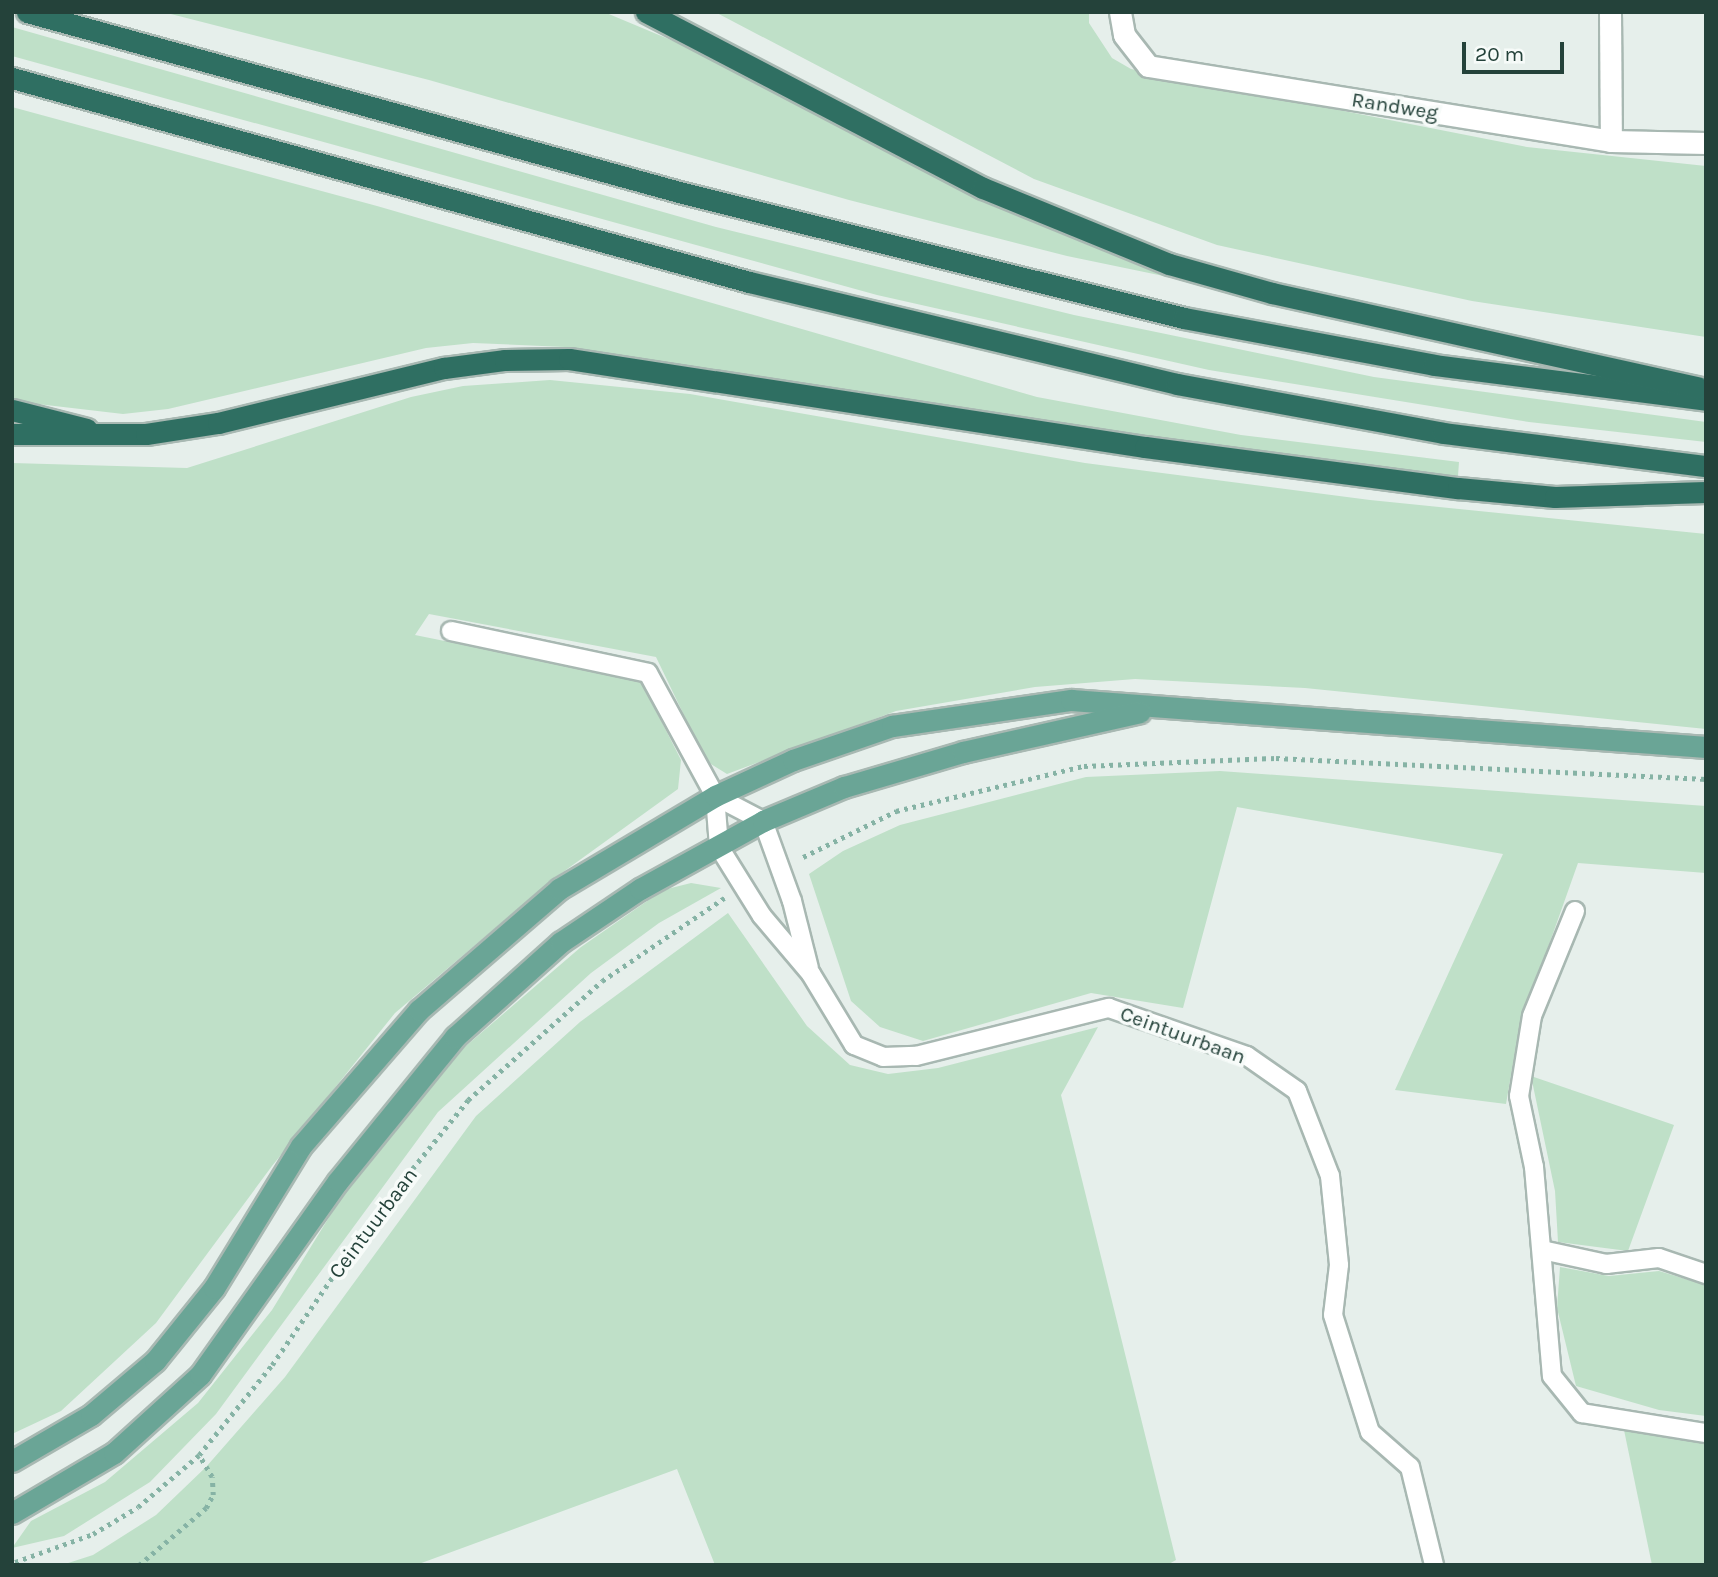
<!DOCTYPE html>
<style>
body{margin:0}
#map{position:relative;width:1718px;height:1577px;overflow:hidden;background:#e6efeb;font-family:Karla,sans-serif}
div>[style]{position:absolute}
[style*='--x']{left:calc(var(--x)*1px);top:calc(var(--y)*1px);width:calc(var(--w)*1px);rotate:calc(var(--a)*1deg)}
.green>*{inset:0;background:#bfe0c8}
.path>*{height:4.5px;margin-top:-2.25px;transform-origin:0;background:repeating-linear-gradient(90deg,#86b3a5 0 3.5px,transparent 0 8.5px)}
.roads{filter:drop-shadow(2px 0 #a8b8b2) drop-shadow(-2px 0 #a8b8b2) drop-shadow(0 2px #a8b8b2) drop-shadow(0 -2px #a8b8b2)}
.lane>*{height:18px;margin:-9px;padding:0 9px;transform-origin:9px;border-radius:9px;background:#fff}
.street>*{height:21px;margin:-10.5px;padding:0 10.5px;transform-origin:10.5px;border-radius:10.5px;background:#fff}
.primary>*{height:21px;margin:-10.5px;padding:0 10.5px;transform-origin:10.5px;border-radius:10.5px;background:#6aa596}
.highway>*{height:21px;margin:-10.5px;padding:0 10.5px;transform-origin:10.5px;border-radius:10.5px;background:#2f6f62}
span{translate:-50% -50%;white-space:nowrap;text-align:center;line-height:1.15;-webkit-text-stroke:7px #f7fbf9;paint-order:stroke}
.street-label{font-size:21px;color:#24423a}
.frame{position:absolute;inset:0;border:14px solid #24423a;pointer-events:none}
.scale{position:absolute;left:1462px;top:42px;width:102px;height:32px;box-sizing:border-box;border:4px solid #24423a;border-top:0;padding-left:9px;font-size:21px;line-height:24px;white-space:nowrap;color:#24423a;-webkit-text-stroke:5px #f7fbf9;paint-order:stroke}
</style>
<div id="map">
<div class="green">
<i style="clip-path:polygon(163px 12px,604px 12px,690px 48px,988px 202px,1078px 240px,1207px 285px,1067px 256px,849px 200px,429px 80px)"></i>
<i style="clip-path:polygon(715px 12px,1089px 12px,1089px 23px,1112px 58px,1131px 69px,1527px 147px,1706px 166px,1706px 337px,1472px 301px,1217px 245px,1034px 179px)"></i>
<i style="clip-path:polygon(12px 27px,716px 227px,1074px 315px,1374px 377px,1706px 422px,1706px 442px,1529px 422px,1209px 370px,877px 295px,12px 56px)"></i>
<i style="clip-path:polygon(12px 107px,377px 206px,1037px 397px,1241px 435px,1459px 462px,1458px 476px,1189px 443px,565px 347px,473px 343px,426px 348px,168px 409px,123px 414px,12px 401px)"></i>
<i style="clip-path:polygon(550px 380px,690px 394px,1085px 463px,1370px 500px,1706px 534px,1706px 729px,1305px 688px,1135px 679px,1035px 687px,896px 711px,727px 774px,706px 761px,656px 657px,429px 614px,415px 635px,641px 681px,681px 760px,678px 789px,552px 880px,395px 1013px,272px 1166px,156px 1323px,61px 1411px,12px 1434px,12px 463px,187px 468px,411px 397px,463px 386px)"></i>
<i style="clip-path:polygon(1220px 771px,1706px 806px,1706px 873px,1578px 863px,1519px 1029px,1506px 1104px,1395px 1090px,1503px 854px,1237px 807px,1183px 1008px,1091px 993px,923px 1041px,880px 1027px,851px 1001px,809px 874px,843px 851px,900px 825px,1086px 777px)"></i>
<i style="clip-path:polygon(691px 883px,721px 888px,659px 923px,591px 973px,438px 1112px,216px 1414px,150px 1482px,64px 1536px,12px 1548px,31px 1521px,105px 1482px,198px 1403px,272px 1310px,347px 1188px,452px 1058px,581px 947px,663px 890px)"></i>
<i style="clip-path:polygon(728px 913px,807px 1026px,850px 1065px,888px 1074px,938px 1068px,1098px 1027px,1061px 1095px,1176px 1560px,1167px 1565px,715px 1565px,677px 1469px,416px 1565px,62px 1565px,93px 1555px,156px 1515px,206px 1467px,285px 1377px,476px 1116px,580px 1022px)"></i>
<i style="clip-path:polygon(1531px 1076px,1674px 1125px,1628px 1251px,1558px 1242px,1555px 1191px)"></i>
<i style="clip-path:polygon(1560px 1267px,1609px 1276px,1659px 1271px,1706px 1285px,1706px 1416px,1659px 1410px,1576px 1386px,1557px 1308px)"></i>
<i style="clip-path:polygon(1624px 1430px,1706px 1442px,1706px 1565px,1652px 1565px)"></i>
</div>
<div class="path">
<i style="--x:803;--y:857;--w:104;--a:-26.3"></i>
<i style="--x:896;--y:811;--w:193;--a:-13.5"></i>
<i style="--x:1084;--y:766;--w:192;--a:-2.4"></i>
<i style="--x:1276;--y:758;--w:431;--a:2.8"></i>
<i style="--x:15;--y:1562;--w:83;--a:-19.7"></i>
<i style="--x:93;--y:1534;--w:52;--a:-31"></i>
<i style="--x:138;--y:1507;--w:80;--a:-40.4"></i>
<i style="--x:199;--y:1455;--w:116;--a:-51"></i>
<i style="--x:272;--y:1365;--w:182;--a:-55.5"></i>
<i style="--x:375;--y:1215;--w:148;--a:-51"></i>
<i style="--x:468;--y:1100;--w:179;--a:-41.6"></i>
<i style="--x:602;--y:981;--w:148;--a:-34.2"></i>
<i style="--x:139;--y:1565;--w:88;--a:-40.4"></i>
<i style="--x:206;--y:1508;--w:15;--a:-62"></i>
<i style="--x:213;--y:1495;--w:18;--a:-93"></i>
<i style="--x:212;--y:1477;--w:26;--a:-121"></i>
</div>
<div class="roads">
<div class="lane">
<i style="--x:451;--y:631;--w:201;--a:12"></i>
<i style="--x:648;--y:673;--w:140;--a:61.4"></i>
<i style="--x:715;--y:796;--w:51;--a:85.5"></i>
<i style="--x:719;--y:847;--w:81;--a:58.1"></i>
<i style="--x:762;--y:916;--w:76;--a:49.8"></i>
<i style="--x:811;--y:974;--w:83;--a:58.8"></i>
<i style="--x:854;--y:1045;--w:31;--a:22"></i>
<i style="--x:883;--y:1057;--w:33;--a:-2"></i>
<i style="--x:916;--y:1056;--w:199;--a:-14"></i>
<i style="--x:1109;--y:1008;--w:146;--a:19.2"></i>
<i style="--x:1247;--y:1056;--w:61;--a:35"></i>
<i style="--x:1297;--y:1091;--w:91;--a:68.8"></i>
<i style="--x:1330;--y:1176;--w:89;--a:84.2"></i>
<i style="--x:1339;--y:1265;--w:50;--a:96.8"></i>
<i style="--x:1333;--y:1315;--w:123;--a:72.5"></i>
<i style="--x:1370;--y:1432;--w:53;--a:41.2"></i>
<i style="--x:1410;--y:1467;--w:101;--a:76.2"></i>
<i style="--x:715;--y:796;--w:54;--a:27.5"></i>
<i style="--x:763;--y:821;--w:85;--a:70.1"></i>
<i style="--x:792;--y:901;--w:69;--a:75.8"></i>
<i style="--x:1575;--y:911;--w:113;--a:112.3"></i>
<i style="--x:1532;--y:1016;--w:81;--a:99.2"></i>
<i style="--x:1519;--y:1096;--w:73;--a:78.1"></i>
<i style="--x:1534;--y:1167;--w:210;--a:85.1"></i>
<i style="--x:1552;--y:1376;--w:48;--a:51"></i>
<i style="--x:1582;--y:1413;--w:126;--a:9.2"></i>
<i style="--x:1542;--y:1250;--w:66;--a:12.3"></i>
<i style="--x:1606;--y:1264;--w:53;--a:-6.5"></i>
<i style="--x:1659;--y:1258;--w:50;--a:18.8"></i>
</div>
<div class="street">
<i style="--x:1120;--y:12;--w:23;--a:80"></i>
<i style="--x:1124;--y:35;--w:39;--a:52"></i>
<i style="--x:1148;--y:66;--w:469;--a:9.2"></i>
<i style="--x:1611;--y:141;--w:95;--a:1.2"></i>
<i style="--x:1610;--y:12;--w:129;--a:89.6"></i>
</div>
<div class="primary">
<i style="--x:12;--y:1461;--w:91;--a:-30.2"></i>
<i style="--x:91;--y:1415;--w:84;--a:-40.2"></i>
<i style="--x:155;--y:1361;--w:94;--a:-51.1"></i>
<i style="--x:214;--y:1288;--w:167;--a:-58.5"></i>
<i style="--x:301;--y:1146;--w:180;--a:-49.1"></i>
<i style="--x:419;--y:1010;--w:185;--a:-40.8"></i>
<i style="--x:559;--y:889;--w:182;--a:-30.8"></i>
<i style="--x:715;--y:796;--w:86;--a:-24.8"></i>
<i style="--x:793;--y:760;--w:105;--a:-19"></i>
<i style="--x:892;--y:726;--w:181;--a:-8.3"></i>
<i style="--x:1071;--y:700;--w:637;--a:4.23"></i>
<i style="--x:12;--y:1513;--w:118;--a:-30.5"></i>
<i style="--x:114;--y:1453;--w:116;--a:-42.2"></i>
<i style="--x:200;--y:1375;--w:238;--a:-54.6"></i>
<i style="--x:338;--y:1181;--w:186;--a:-50.9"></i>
<i style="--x:455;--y:1037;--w:142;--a:-41.9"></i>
<i style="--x:561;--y:942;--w:95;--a:-33.9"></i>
<i style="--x:640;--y:889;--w:141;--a:-28.9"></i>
<i style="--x:763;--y:821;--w:88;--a:-22.8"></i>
<i style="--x:844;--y:787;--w:124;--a:-16.4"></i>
<i style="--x:963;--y:752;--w:181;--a:-12.7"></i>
</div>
<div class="highway">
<i style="--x:27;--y:12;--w:676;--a:15.43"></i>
<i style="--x:679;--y:192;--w:520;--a:14.01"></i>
<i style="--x:1184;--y:318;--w:254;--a:10.6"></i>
<i style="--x:1434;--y:365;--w:274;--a:7.3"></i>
<i style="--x:646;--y:12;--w:380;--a:27.6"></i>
<i style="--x:983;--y:188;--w:201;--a:22.2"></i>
<i style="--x:1169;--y:264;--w:107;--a:15.7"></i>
<i style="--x:1272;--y:293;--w:437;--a:12.5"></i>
<i style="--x:12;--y:78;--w:765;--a:15.47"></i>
<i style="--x:749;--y:282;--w:440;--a:13.4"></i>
<i style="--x:1177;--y:384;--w:270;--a:10.4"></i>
<i style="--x:1443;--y:433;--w:265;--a:7.2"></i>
<i style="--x:12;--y:410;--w:77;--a:14.2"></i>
<i style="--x:12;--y:434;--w:134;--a:0"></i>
<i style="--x:146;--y:434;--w:73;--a:-8.7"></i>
<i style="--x:218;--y:423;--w:233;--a:-13.7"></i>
<i style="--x:444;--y:368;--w:62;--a:-7.5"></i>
<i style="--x:505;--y:360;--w:64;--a:-0.9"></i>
<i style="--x:569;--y:359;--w:583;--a:8.69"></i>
<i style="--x:1145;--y:447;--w:316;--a:7.5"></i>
<i style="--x:1458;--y:488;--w:97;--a:5.3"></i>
<i style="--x:1555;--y:497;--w:151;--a:-1.9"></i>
</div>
</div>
<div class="street-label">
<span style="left:1395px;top:106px;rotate:9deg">Randweg</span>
<span style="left:1183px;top:1035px;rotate:20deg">Ceintuurbaan</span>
<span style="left:373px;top:1223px;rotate:-53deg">Ceintuurbaan</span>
</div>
<div class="frame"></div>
<div class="scale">20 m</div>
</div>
